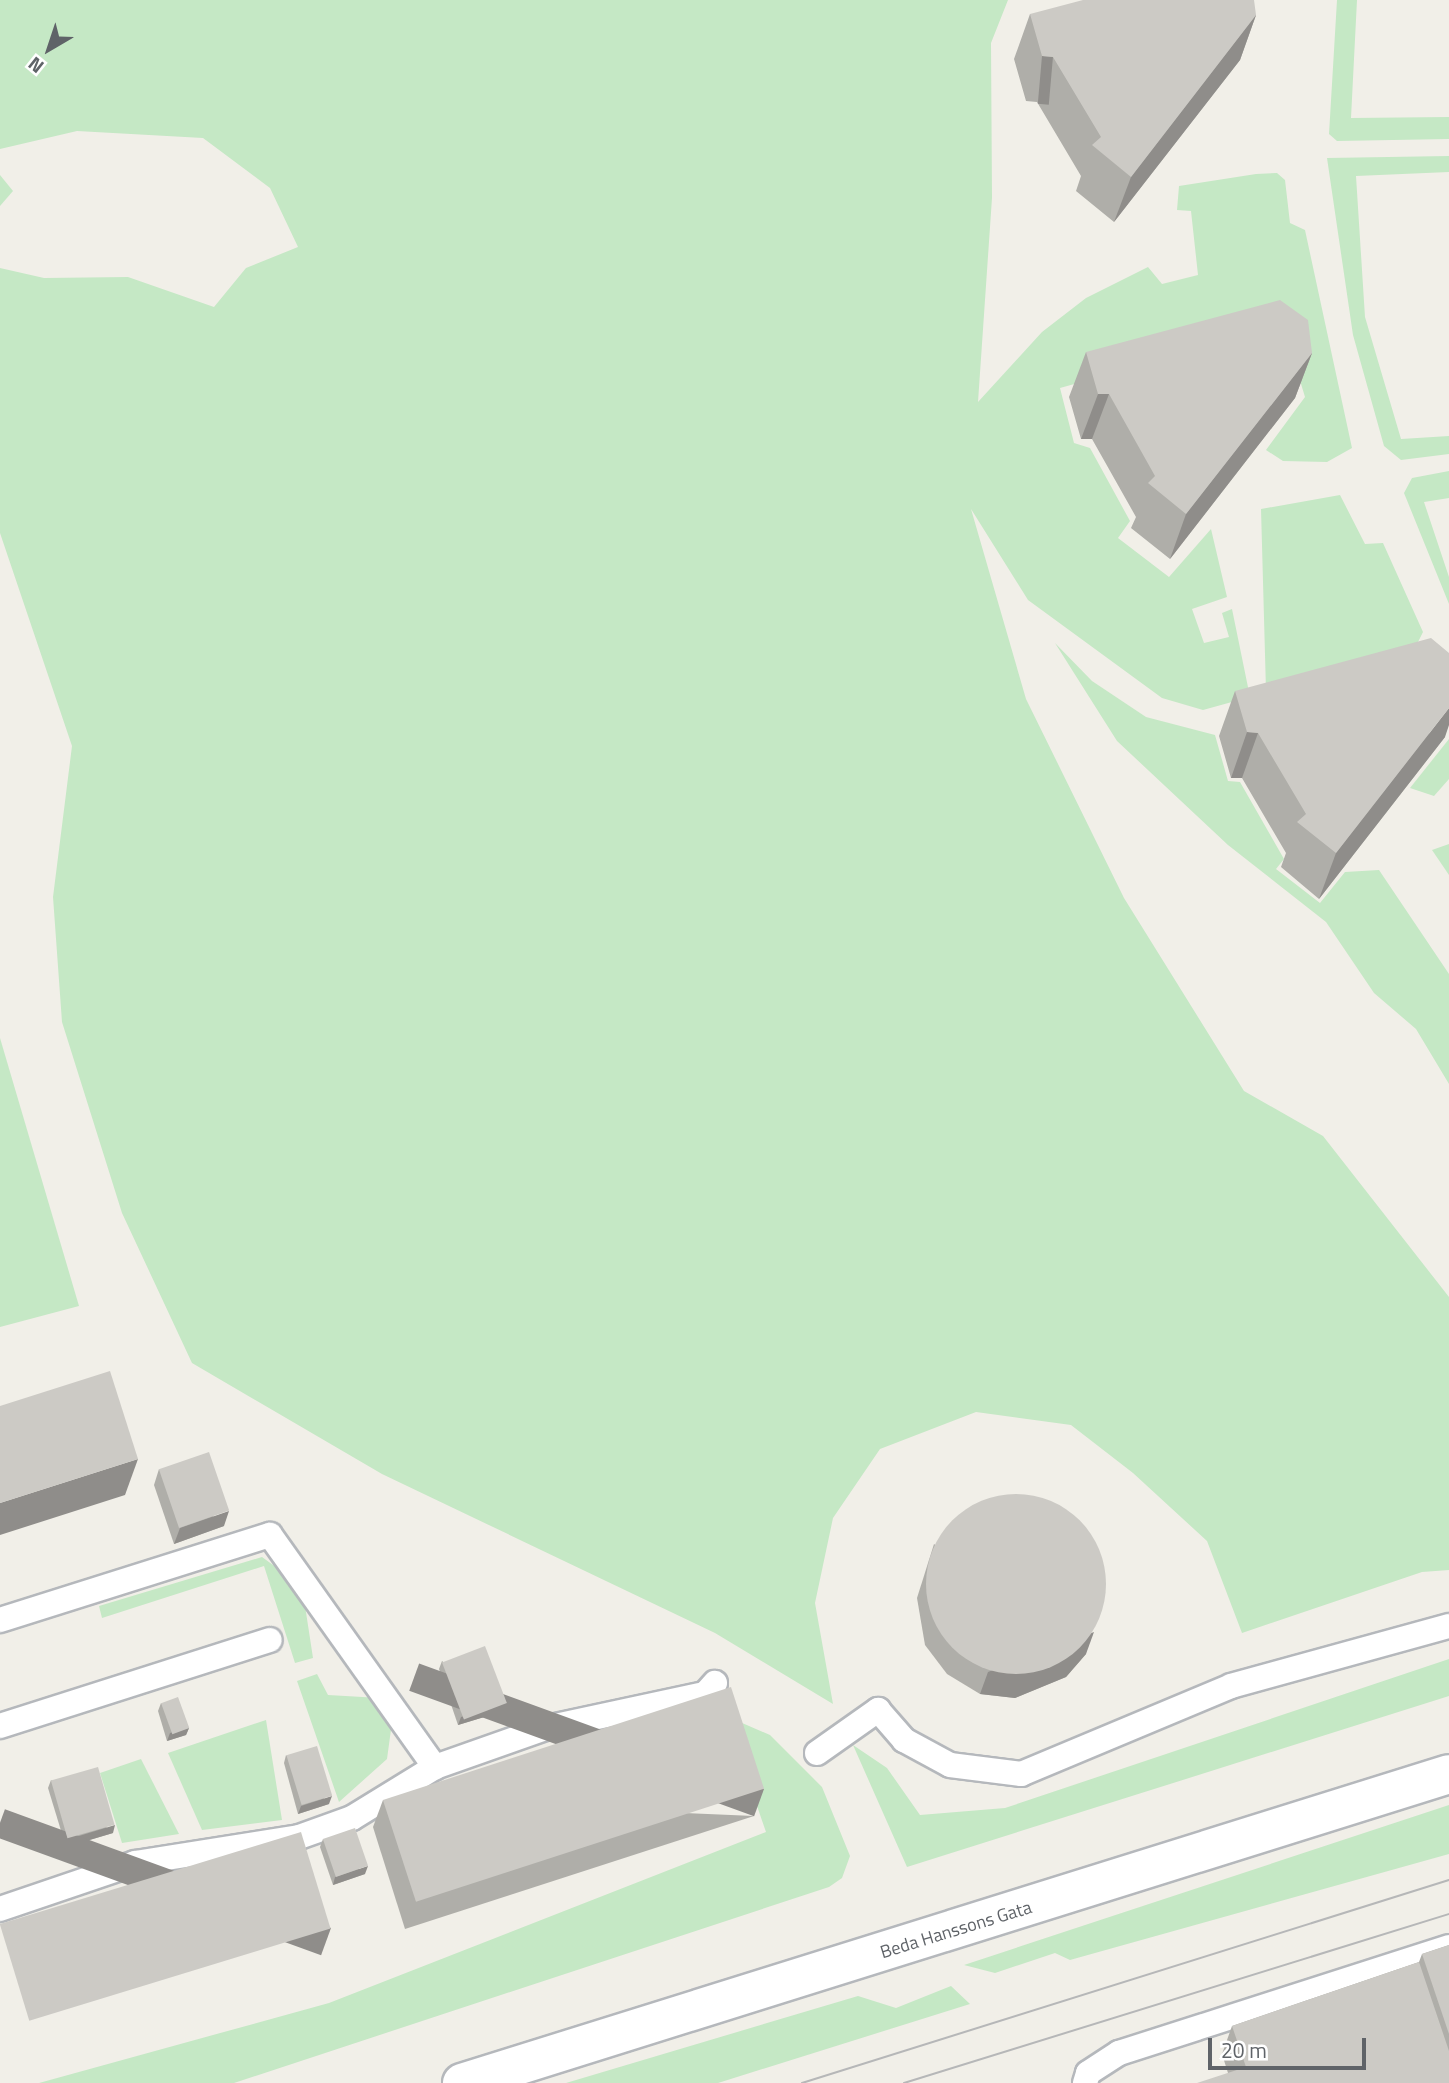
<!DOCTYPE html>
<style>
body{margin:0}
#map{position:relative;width:1449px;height:2083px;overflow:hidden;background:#f1efe8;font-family:"Titillium Web",sans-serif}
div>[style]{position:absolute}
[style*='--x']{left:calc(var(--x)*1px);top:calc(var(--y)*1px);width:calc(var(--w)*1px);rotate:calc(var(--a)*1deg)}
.green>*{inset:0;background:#c5e8c5}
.roads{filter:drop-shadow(2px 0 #b5b8bc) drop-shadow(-2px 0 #b5b8bc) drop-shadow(0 2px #b5b8bc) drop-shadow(0 -2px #b5b8bc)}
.service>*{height:24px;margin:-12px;padding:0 12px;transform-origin:12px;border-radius:12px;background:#fff}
.tertiary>*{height:38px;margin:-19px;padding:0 19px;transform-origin:19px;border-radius:19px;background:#fff}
.tram>*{height:2px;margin:-1px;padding:0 1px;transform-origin:1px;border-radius:1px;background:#b6b7b8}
.wall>*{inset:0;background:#afaea9}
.shaded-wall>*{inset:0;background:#8f8d8a;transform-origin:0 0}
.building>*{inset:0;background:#cccac5;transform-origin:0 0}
.round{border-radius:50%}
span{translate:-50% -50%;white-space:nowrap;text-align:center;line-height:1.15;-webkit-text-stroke:7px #fff;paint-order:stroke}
.street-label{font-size:18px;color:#5f6368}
.north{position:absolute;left:14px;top:14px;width:70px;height:70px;-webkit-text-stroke:5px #fff;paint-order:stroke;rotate:219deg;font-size:19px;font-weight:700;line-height:28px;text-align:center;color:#5f6368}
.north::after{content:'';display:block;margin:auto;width:24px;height:32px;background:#5f6368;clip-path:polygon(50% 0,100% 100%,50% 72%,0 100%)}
.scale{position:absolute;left:1208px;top:2038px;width:158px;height:32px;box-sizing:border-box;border:4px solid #5f6368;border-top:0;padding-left:9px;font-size:21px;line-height:24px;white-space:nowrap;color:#5f6368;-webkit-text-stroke:5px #fff;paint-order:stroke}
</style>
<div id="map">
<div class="green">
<i style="clip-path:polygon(0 0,1008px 0,991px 43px,992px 198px,978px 402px,1042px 332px,1086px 298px,1148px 267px,1162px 284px,1198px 275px,1191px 211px,1177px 210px,1179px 186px,1256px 174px,1277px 173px,1285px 180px,1290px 223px,1305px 230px,1352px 448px,1327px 462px,1283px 461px,1266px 450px,1305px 397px,1291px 351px,1264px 331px,1060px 388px,1074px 443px,1090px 448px,1130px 521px,1118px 538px,1169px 577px,1211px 529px,1227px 597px,1192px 609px,1204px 643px,1229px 637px,1222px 613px,1232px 609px,1250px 697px,1203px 710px,1162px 698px,1028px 600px,971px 509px,1026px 699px,1124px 898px,1244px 1091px,1323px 1136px,1449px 1297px,1449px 1570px,1422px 1572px,1242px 1633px,1207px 1541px,1133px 1473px,1071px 1425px,976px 1412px,880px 1449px,833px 1518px,815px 1603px,833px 1704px,715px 1633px,382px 1474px,192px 1363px,122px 1213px,62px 1022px,53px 897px,72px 746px,0 533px,0 268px,44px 278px,128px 277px,214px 307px,246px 268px,298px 247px,270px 188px,203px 138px,77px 131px,0 149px)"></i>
<i style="clip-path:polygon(1337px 0,1357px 0,1351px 118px,1449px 117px,1449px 139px,1337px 141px,1329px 134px)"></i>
<i style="clip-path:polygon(1449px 156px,1449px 172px,1356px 176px,1365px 317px,1401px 439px,1449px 436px,1449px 454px,1401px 460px,1384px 446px,1353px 335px,1327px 158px)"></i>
<i style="clip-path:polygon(0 175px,13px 191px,0 206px)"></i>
<i style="clip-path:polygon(1449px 471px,1449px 498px,1424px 502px,1449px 577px,1449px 604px,1404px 493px,1412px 478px)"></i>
<i style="clip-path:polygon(1340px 495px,1365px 544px,1383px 543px,1423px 632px,1416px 646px,1266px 691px,1261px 509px)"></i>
<i style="clip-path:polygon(1055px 643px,1092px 681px,1146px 717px,1215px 735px,1228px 781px,1240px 782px,1284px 859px,1276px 869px,1320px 903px,1345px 872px,1379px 870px,1449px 974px,1449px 1084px,1416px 1029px,1374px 993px,1326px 922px,1228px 845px,1117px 741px)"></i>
<i style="clip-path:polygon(1449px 739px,1449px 779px,1434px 796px,1410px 788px)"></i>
<i style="clip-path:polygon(1449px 844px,1449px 875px,1432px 850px)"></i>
<i style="clip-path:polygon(0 1038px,79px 1306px,0 1327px)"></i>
<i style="clip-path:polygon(262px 1557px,302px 1586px,313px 1658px,295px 1663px,264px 1566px,102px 1618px,99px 1606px)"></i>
<i style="clip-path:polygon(1449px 1659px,1449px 1696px,907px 1867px,853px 1745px,887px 1768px,920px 1815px,1005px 1808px)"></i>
<i style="clip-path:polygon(317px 1674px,328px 1695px,380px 1698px,393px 1715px,387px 1759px,339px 1802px,297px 1681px)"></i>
<i style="clip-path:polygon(726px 1716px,770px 1735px,822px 1787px,850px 1856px,842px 1878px,829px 1887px,234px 2083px,39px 2083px,329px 2003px,766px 1832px)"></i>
<i style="clip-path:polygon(266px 1720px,282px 1820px,202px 1830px,168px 1753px)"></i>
<i style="clip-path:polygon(141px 1759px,179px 1834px,122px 1843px,100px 1773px)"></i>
<i style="clip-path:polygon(1449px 1805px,1449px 1854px,1070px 1960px,1055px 1953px,995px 1973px,964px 1965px)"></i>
<i style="clip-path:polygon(951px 1986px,970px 2004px,718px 2083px,566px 2083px,858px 1996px,896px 2008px)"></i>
</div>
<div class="roads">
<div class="service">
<i style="--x:0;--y:1620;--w:283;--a:-17.5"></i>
<i style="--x:270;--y:1535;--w:285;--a:54.6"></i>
<i style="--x:0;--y:1726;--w:283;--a:-17.7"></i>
<i style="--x:817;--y:1753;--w:75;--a:-35.2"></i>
<i style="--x:878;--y:1710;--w:40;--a:49"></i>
<i style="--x:904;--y:1740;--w:52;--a:28.5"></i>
<i style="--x:950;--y:1765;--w:72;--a:7.2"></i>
<i style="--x:1021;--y:1774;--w:228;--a:-22.7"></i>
<i style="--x:1231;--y:1686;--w:226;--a:-15.4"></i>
<i style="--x:0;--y:1909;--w:143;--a:-18.8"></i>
<i style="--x:135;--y:1863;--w:166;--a:-9"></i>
<i style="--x:299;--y:1837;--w:56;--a:-19.7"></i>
<i style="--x:352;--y:1818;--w:97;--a:-31.6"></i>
<i style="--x:435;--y:1767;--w:118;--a:-19.4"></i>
<i style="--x:546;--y:1728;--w:163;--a:-12.1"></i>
<i style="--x:705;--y:1694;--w:15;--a:-48"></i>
<i style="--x:1085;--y:2083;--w:10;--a:-73"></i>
<i style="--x:1088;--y:2073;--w:37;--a:-33"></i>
<i style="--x:1119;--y:2053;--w:347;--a:-17.8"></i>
</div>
<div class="tertiary">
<i style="--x:462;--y:2083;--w:1034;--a:-17.38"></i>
</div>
</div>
<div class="tram">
<i style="--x:802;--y:2083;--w:678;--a:-17.42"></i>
<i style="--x:904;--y:2083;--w:571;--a:-17.23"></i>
</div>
<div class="wall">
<i style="clip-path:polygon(1030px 14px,1256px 15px,1240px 60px,1114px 222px,1076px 191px,1081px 176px,1037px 102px,1026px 101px,1014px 59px)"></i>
<i style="clip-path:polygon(1086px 352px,1312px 353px,1295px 398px,1170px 559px,1131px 528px,1136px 517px,1092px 439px,1081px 439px,1069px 397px)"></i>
<i style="clip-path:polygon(1235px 691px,1445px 737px,1319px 899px,1281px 867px,1286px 853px,1242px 778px,1231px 778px,1219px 736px)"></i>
<i style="clip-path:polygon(159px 1469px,224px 1526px,174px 1544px,154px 1485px)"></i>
<i style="clip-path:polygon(934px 1544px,1086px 1654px,1066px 1677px,1015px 1698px,980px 1694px,947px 1674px,925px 1645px,917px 1598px)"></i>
<i style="clip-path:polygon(442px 1661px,504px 1711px,458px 1725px,439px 1669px)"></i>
<i style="clip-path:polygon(161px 1703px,189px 1728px,186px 1735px,167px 1741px,158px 1711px)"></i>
<i style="clip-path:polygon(286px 1755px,329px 1804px,298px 1814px,284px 1763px)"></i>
<i style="clip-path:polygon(51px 1780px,113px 1833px,66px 1847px,48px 1788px)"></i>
<i style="clip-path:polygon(383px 1800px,754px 1816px,405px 1929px,373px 1827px)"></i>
<i style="clip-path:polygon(323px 1839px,365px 1874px,333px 1885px,320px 1847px)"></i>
<i style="clip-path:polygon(1449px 1945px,1449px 2083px,1228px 2073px,1222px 2054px,1232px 2026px,1419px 1962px,1422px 1954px)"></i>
</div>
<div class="shaded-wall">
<i style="clip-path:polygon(1256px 15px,1240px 60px,1114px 222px,1131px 177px)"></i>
<i style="left:1042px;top:56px;width:11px;height:48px;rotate:5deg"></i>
<i style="clip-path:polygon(1312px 353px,1295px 398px,1170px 559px,1186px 514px)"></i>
<i style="clip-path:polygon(1098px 394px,1109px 394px,1092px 439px,1081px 439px)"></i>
<i style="clip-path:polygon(1449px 708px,1449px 725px,1445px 737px,1319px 899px,1336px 853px)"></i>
<i style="clip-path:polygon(1247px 732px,1258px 733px,1242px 778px,1231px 778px)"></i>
<i style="clip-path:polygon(138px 1459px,125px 1495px,0 1535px,0 1503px)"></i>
<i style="clip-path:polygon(229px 1511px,224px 1526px,174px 1544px,180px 1528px)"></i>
<i style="clip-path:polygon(1094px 1632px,1086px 1654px,1066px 1677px,1015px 1698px,980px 1694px,988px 1672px)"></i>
<i style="clip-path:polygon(507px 1703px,504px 1711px,458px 1725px,461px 1717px)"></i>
<i style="clip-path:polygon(189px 1728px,186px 1735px,167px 1741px,170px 1733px)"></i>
<i style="left:764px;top:1789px;width:29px;height:367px;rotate:110deg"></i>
<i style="clip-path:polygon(332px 1796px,329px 1804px,298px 1814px,301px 1806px)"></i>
<i style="clip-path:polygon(115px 1825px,113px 1833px,66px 1847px,69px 1839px)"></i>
<i style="clip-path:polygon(368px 1866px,365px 1874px,333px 1885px,335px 1877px)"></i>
<i style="left:331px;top:1928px;width:29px;height:347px;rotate:110deg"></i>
</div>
<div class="building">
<i style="clip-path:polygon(1083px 0,1254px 0,1256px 15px,1131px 177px,1092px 145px,1101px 137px,1053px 57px,1042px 56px,1030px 14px)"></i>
<i style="clip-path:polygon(1280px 300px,1308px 320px,1312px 353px,1186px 514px,1148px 483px,1155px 476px,1109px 394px,1098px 394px,1086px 352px)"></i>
<i style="clip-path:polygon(1431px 638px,1449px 653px,1449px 708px,1336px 853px,1297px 822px,1306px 814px,1258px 733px,1247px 732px,1235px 691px)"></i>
<i style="clip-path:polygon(110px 1371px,138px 1459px,0 1503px,0 1406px)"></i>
<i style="left:209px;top:1452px;width:62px;height:53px;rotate:71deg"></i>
<i class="round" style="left:926px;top:1494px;width:180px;height:180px"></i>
<i style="left:485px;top:1646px;width:61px;height:46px;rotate:69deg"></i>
<i style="left:731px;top:1687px;width:107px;height:366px;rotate:72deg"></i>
<i style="left:178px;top:1697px;width:33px;height:18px;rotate:70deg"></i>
<i style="left:317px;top:1746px;width:52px;height:32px;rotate:73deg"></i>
<i style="left:98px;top:1767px;width:60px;height:49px;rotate:74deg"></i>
<i style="left:355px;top:1828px;width:40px;height:34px;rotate:71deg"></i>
<i style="left:301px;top:1832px;width:101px;height:315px;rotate:73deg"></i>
<i style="clip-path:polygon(1449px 1945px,1449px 2034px,1422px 1954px)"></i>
<i style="clip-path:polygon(1419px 1962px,1449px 2051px,1449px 2083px,1197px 2083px,1246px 2067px,1232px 2026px)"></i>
</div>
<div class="street-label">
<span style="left:956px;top:1930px;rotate:-17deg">Beda Hanssons Gata</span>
</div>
<div class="north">N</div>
<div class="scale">20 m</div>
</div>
